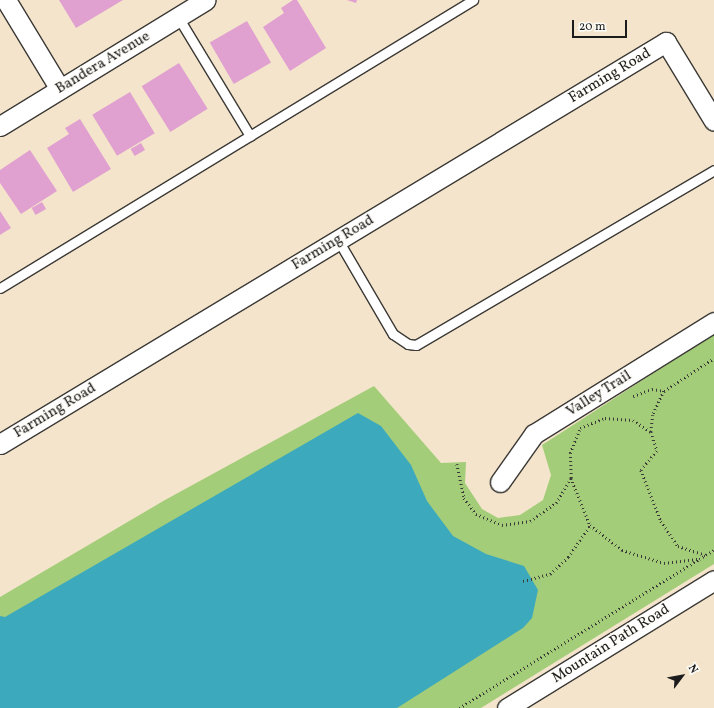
<!DOCTYPE html>
<style>
body{margin:0}
#map{position:relative;width:714px;height:708px;overflow:hidden;background:#f4e4cb;font-family:Vollkorn,serif}
div>[style]{position:absolute}
[style*='--x']{left:calc(var(--x)*1px);top:calc(var(--y)*1px);width:calc(var(--w)*1px);rotate:calc(var(--a)*1deg)}
.green>*{inset:0;background:#a3cd79}
.water>*{inset:0;background:#3da9bc}
.building>*{inset:0;background:#e0a0d0;transform-origin:0 0}
.path>*{height:2.5px;margin-top:-1.25px;transform-origin:0;background:repeating-linear-gradient(90deg,#3c3a36 0 1px,transparent 0 4px)}
.roads{filter:drop-shadow(1px 0 #3c3a36) drop-shadow(-1px 0 #3c3a36) drop-shadow(0 1px #3c3a36) drop-shadow(0 -1px #3c3a36)}
.lane>*{height:9px;margin:-4.5px;padding:0 4.5px;transform-origin:4.5px;border-radius:4.5px;background:#fff}
.street>*{height:19px;margin:-9.5px;padding:0 9.5px;transform-origin:9.5px;border-radius:9.5px;background:#fff}
span{translate:-50% -50%;white-space:nowrap;text-align:center;line-height:1.15;-webkit-text-stroke:3px #fdfcf7;paint-order:stroke}
.street-label{font-size:15px;color:#1c1c1c}
.north{position:absolute;left:662px;top:656px;width:40px;height:40px;-webkit-text-stroke:3px #fdfcf7;paint-order:stroke;rotate:58deg;font-size:11px;font-weight:700;line-height:16px;text-align:center;color:#1c1c1c}
.north::after{content:'';display:block;margin:auto;width:14px;height:18px;background:#1c1c1c;clip-path:polygon(50% 0,100% 100%,50% 72%,0 100%)}
.scale{position:absolute;left:572px;top:20px;width:55px;height:18px;box-sizing:border-box;border:2px solid #1c1c1c;border-top:0;padding-left:5px;font-size:12px;line-height:14px;white-space:nowrap;color:#1c1c1c;-webkit-text-stroke:3px #fdfcf7;paint-order:stroke}
</style>
<div id="map">
<div class="green">
<i style="clip-path:polygon(714px 334px,714px 564px,481px 708px,0 708px,0 597px,165px 500px,374px 386px,441px 463px,466px 462px,465px 483px,482px 509px,498px 518px,520px 515px,543px 500px,551px 475px,542px 445px)"></i>
</div>
<div class="water">
<i style="clip-path:polygon(358px 413px,381px 426px,411px 465px,427px 501px,453px 536px,486px 554px,524px 566px,538px 590px,532px 618px,523px 628px,397px 708px,0 708px,0 616px,5px 617px)"></i>
</div>
<div class="building">
<i style="clip-path:polygon(59px 0,123px 0,76px 28px)"></i>
<i style="clip-path:polygon(293px 0,297px 0,326px 48px,290px 71px,263px 27px,284px 13px,281px 8px)"></i>
<i style="clip-path:polygon(347px 0,357px 0,356px 3px)"></i>
<i style="left:247px;top:21px;width:48px;height:43px;rotate:60deg"></i>
<i style="left:179px;top:63px;width:54px;height:44px;rotate:58deg"></i>
<i style="left:130px;top:92px;width:48px;height:44px;rotate:59deg"></i>
<i style="clip-path:polygon(80px 119px,111px 169px,73px 192px,47px 148px,69px 134px,65px 128px)"></i>
<i style="left:141px;top:143px;width:8px;height:12px;rotate:60deg"></i>
<i style="clip-path:polygon(30px 150px,57px 191px,21px 214px,0 183px,0 170px)"></i>
<i style="left:42px;top:202px;width:8px;height:12px;rotate:60deg"></i>
<i style="clip-path:polygon(0 211px,11px 228px,0 235px)"></i>
</div>
<div class="path">
<i style="--x:664;--y:391;--w:60;--a:-33.4"></i>
<i style="--x:633;--y:396;--w:20;--a:-20"></i>
<i style="--x:652;--y:389;--w:12;--a:9"></i>
<i style="--x:664;--y:391;--w:26;--a:115"></i>
<i style="--x:653;--y:415;--w:17;--a:97"></i>
<i style="--x:457;--y:464;--w:35;--a:78"></i>
<i style="--x:464;--y:498;--w:20;--a:53"></i>
<i style="--x:476;--y:514;--w:28;--a:23"></i>
<i style="--x:502;--y:525;--w:28;--a:-8"></i>
<i style="--x:530;--y:521;--w:32;--a:-35"></i>
<i style="--x:556;--y:503;--w:29;--a:-59"></i>
<i style="--x:571;--y:478;--w:51;--a:68"></i>
<i style="--x:571;--y:478;--w:25;--a:-92"></i>
<i style="--x:570;--y:453;--w:27;--a:-68"></i>
<i style="--x:580;--y:428;--w:27;--a:-22"></i>
<i style="--x:605;--y:418;--w:28;--a:4"></i>
<i style="--x:633;--y:420;--w:22;--a:34"></i>
<i style="--x:651;--y:432;--w:20;--a:72"></i>
<i style="--x:657;--y:451;--w:25;--a:130"></i>
<i style="--x:641;--y:470;--w:55;--a:68.6"></i>
<i style="--x:661;--y:521;--w:30;--a:56"></i>
<i style="--x:678;--y:546;--w:29;--a:18"></i>
<i style="--x:523;--y:581;--w:28;--a:-15"></i>
<i style="--x:550;--y:574;--w:25;--a:-43"></i>
<i style="--x:568;--y:557;--w:39;--a:-55"></i>
<i style="--x:590;--y:525;--w:41;--a:38"></i>
<i style="--x:622;--y:550;--w:44;--a:17.2"></i>
<i style="--x:664;--y:563;--w:35;--a:-7"></i>
<i style="--x:699;--y:559;--w:17;--a:-31"></i>
<i style="--x:459;--y:708;--w:282;--a:-31.8"></i>
</div>
<div class="roads">
<div class="lane">
<i style="--x:178;--y:17;--w:139;--a:58.8"></i>
<i style="--x:338;--y:240;--w:109;--a:59.7"></i>
<i style="--x:393;--y:334;--w:18;--a:34"></i>
<i style="--x:408;--y:344;--w:8;--a:7"></i>
<i style="--x:416;--y:345;--w:346;--a:-30.4"></i>
<i style="--x:0;--y:288;--w:554;--a:-31.34"></i>
</div>
<div class="street">
<i style="--x:6;--y:0;--w:104;--a:58.8"></i>
<i style="--x:0;--y:126;--w:241;--a:-31.5"></i>
<i style="--x:0;--y:444;--w:778;--a:-31.12"></i>
<i style="--x:666;--y:42;--w:92;--a:58.7"></i>
<i style="--x:500;--y:482;--w:59;--a:-54.7"></i>
<i style="--x:534;--y:434;--w:212;--a:-31.9"></i>
<i style="--x:507;--y:708;--w:243;--a:-31.7"></i>
</div>
</div>
<div class="street-label">
<span style="left:103px;top:63px;rotate:-31deg">Bandera Avenue</span>
<span style="left:610px;top:76px;rotate:-31deg">Farming Road</span>
<span style="left:333px;top:243px;rotate:-31deg">Farming Road</span>
<span style="left:599px;top:394px;rotate:-32deg">Valley Trail</span>
<span style="left:55px;top:411px;rotate:-31deg">Farming Road</span>
<span style="left:611px;top:644px;rotate:-32deg">Mountain Path Road</span>
</div>
<div class="north">N</div>
<div class="scale">20 m</div>
</div>
